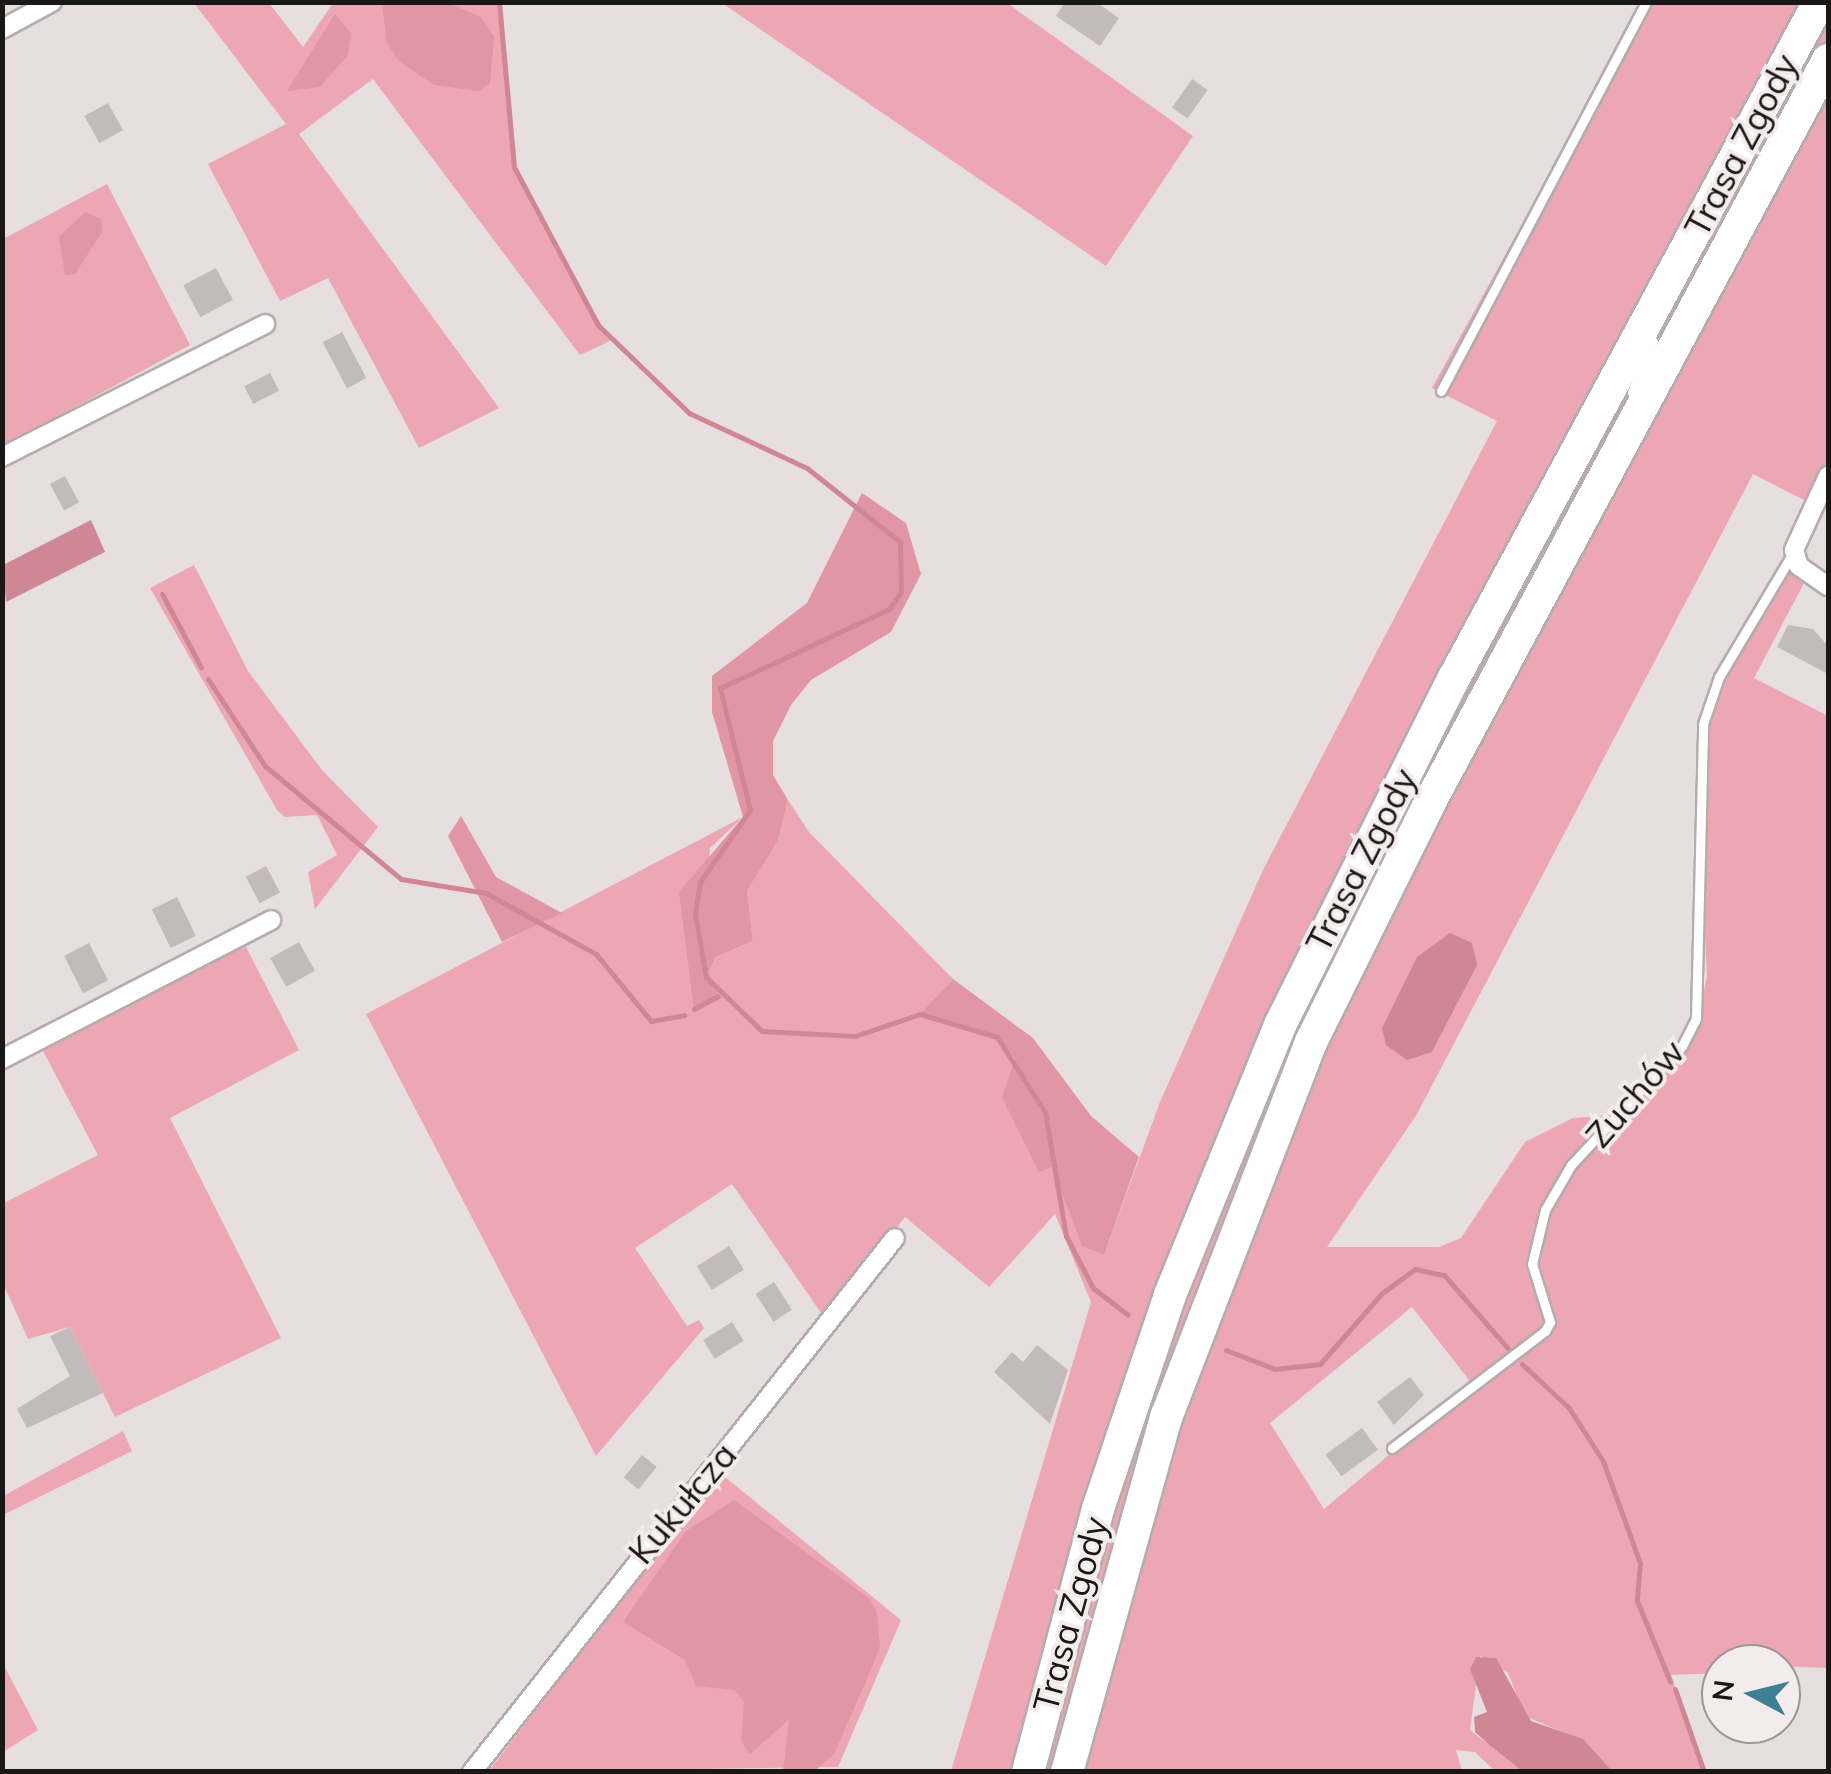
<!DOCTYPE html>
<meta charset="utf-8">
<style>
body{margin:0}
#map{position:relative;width:1831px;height:1774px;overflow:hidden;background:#e7dedf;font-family:Mulish,sans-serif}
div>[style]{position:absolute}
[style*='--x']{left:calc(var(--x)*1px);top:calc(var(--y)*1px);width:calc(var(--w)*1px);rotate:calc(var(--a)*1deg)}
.green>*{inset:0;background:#eda6b3}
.forest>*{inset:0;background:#e196a5}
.water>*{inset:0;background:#d08795}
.stream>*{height:5px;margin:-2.5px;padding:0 2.5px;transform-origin:2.5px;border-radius:2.5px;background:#d08795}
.building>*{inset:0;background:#c3babc;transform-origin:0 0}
.roads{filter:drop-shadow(2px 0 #b4acad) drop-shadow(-2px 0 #b4acad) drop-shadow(0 2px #b4acad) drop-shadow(0 -2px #b4acad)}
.service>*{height:9px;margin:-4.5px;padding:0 4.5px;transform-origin:4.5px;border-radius:4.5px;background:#fff}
.minor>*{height:18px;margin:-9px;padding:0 9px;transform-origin:9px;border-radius:9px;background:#fff}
.motorway>*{height:32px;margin:-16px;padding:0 16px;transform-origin:16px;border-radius:16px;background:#fff}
span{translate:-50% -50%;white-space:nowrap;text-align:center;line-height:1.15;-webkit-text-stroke:8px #f4ebec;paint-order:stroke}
.street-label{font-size:35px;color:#1a1717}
.frame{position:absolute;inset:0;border:5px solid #1a1717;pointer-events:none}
.north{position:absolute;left:1701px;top:1644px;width:100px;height:100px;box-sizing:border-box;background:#f4ebec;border:2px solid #9d9697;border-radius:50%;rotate:277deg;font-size:28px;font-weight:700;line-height:40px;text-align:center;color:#1a1717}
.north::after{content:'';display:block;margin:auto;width:35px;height:45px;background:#3e8091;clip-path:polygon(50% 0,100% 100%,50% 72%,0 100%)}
</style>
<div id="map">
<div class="green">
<i style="clip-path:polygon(194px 3px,269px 3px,303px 47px,333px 3px,499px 3px,515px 167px,610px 341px,580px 355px,373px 79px,299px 134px,499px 408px,419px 448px,328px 278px,280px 301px,208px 164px,286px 124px)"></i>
<i style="clip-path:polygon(722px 3px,1007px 3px,1193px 136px,1106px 266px)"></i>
<i style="clip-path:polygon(evenodd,1644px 3px,1828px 3px,1828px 475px,1814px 505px,1753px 474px,1417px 1114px,1327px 1247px,1439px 1247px,1461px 1238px,1525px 1142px,1573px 1118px,1615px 1115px,1677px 1061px,1696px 1032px,1707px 976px,1699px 811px,1705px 714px,1791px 561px,1804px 583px,1754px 678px,1828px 716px,1828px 1668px,1721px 1664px,1721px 1673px,1671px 1675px,1704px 1771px,1611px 1771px,1585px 1742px,1525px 1716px,1508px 1673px,1480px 1656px,1470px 1730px,1522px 1771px,1495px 1771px,1475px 1752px,1456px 1750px,1462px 1771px,951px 1771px,1091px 1302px,1055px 1214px,989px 1287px,905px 1217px,826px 1320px,732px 1184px,635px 1248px,687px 1326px,699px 1320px,704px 1328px,596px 1456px,366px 1014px,743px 817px,710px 848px,695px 1009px,718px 995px,706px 977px,716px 957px,753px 941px,747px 891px,778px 841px,788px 800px,809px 832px,953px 979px,920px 1014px,997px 1037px,1015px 1060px,1039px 1171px,1052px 1167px,1082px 1245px,1104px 1255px,1160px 1102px,1263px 870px,1497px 421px,1432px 388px,1644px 3px,1412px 1307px,1473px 1385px,1324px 1509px,1270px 1423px,1412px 1307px)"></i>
<i style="clip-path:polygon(107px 184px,190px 345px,3px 446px,3px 239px)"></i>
<i style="clip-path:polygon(194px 565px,248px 671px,322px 770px,378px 827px,315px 909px,308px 872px,337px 855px,317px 815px,285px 817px,277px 810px,150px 588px)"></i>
<i style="clip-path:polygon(245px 945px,299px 1050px,170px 1118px,281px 1338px,115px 1417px,70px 1327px,28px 1339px,3px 1283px,2px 1204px,98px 1155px,43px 1051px)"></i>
<i style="clip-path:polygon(123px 1431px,132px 1451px,3px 1515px,3px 1496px)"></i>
<i style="clip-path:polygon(720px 1473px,901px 1620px,838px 1767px,488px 1772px)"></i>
<i style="clip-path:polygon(2px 1662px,38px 1730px,3px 1752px,2px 1752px)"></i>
</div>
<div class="forest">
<i style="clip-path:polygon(382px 3px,448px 3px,481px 17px,494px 37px,490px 83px,479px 91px,434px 85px,399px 61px,387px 43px)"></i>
<i style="clip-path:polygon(335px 14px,351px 33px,348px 55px,320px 87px,287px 91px)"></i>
<i style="clip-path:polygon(85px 212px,101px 219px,102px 232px,75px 274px,65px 275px,59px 237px)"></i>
<i style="clip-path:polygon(862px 493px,906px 523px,921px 574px,891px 632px,811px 680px,791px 705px,773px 741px,773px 775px,788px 800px,778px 841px,747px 891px,753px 941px,716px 957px,706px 977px,719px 995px,694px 1009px,679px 892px,743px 817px,712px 712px,712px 676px,807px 603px)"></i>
<i style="clip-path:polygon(461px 816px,496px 877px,562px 913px,502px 942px,448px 836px)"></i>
<i style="clip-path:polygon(953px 979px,1033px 1038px,1091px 1116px,1139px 1157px,1104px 1255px,1082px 1246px,1052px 1167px,1039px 1172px,1002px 1097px,1015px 1059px,997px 1037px,920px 1014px)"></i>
<i style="clip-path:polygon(734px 1500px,870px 1599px,877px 1613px,880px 1646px,870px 1672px,834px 1754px,815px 1771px,783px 1771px,789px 1720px,750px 1754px,741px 1741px,744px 1702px,735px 1690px,696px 1686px,685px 1660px,623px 1622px,686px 1531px)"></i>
</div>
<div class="water">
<i style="clip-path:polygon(91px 520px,105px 552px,6px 602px,3px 565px)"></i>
<i style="clip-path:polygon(1450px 933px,1472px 943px,1477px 965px,1432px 1052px,1407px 1060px,1386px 1045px,1382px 1028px,1417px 957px)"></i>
<i style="clip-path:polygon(1476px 1657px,1496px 1658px,1531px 1721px,1583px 1739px,1612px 1771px,1522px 1771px,1488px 1744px,1475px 1732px,1474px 1717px,1487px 1712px,1470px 1669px)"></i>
</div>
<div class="stream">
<i style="--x:499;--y:2;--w:166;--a:84.8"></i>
<i style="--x:514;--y:167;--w:179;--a:62"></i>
<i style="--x:598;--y:325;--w:127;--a:44"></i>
<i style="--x:689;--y:413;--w:130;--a:25"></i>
<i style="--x:807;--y:468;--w:119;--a:38.5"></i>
<i style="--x:900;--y:542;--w:50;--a:88.9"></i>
<i style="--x:901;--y:592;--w:21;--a:125"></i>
<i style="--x:889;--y:609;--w:187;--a:154.9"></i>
<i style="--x:720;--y:688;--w:126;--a:76.2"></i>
<i style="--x:750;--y:810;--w:88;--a:124.8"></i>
<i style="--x:700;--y:882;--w:32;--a:99"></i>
<i style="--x:695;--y:914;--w:64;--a:80.1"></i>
<i style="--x:706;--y:977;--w:78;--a:44"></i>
<i style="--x:762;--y:1031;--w:93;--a:3.1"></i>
<i style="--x:855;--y:1036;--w:69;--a:-18.7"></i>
<i style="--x:920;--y:1014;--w:80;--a:16.6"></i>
<i style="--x:997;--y:1037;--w:89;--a:57.4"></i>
<i style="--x:1045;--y:1112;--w:126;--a:80.4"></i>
<i style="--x:1066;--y:1236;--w:59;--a:62.6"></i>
<i style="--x:1093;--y:1288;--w:44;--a:37.6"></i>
<i style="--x:162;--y:594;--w:83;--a:61.9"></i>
<i style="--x:208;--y:679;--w:104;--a:56.8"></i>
<i style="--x:265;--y:766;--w:177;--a:39.7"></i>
<i style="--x:401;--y:879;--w:86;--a:9.4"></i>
<i style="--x:486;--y:893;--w:126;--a:29"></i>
<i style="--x:596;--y:954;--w:87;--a:50.6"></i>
<i style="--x:651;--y:1021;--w:34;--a:-10"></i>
<i style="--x:694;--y:1009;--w:27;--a:-28"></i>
<i style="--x:1226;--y:1350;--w:53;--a:21.2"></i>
<i style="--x:1275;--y:1369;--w:45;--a:-6.3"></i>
<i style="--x:1320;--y:1364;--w:94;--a:-48.9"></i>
<i style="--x:1382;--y:1293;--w:41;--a:-36"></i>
<i style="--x:1415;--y:1269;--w:30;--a:12"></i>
<i style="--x:1444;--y:1275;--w:101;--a:49"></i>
<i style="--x:1522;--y:1364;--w:64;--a:43.1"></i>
<i style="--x:1569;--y:1408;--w:63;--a:57.3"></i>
<i style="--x:1603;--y:1461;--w:109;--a:70.1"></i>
<i style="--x:1640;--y:1563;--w:38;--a:95"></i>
<i style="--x:1637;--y:1601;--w:87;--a:67.6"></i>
<i style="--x:1675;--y:1689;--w:88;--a:70.7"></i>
</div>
<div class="building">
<i style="clip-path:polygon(1065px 2px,1096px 2px,1119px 18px,1100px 46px,1056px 16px)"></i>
<i style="left:1192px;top:79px;width:19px;height:35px;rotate:35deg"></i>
<i style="left:108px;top:103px;width:31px;height:27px;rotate:61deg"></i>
<i style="left:216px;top:268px;width:36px;height:37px;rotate:62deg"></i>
<i style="left:342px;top:332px;width:52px;height:22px;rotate:62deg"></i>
<i style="left:270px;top:373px;width:20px;height:29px;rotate:63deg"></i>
<i style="left:65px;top:476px;width:30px;height:17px;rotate:62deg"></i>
<i style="clip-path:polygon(1788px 625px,1813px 629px,1828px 646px,1828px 674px,1777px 647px)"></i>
<i style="left:266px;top:866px;width:30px;height:23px;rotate:62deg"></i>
<i style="left:177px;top:897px;width:43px;height:28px;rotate:64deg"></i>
<i style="left:299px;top:942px;width:33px;height:33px;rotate:61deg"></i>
<i style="left:89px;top:943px;width:42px;height:28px;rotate:63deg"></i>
<i style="left:729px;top:1246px;width:28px;height:38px;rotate:58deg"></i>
<i style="left:774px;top:1282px;width:33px;height:22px;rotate:57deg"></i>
<i style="left:732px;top:1322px;width:22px;height:34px;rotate:58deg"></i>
<i style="clip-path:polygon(70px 1327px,103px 1393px,27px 1428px,17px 1409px,70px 1376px,50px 1336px)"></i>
<i style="clip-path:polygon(1037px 1345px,1068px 1370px,1050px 1424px,994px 1372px,1012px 1352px,1023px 1362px)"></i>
<i style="clip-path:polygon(1410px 1377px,1424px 1395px,1394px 1425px,1377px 1402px)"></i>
<i style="left:1362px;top:1428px;width:27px;height:45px;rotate:54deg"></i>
<i style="left:642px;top:1455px;width:19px;height:29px;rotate:39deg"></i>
</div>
<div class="roads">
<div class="service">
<i style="--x:1441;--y:391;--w:440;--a:-62.2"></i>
<i style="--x:1632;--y:392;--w:55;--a:-67.6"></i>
<i style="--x:1392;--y:1448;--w:193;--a:-37.4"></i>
<i style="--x:1545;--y:1331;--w:10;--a:-61"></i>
<i style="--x:1550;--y:1322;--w:61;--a:-107.2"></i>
<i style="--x:1532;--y:1264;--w:56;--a:-76.5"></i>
<i style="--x:1545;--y:1210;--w:52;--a:-60"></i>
<i style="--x:1571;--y:1165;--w:163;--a:-47"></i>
<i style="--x:1682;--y:1046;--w:31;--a:-63"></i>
<i style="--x:1696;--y:1018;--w:294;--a:-88.6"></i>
<i style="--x:1703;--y:724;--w:50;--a:-71.2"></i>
<i style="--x:1719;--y:677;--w:147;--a:-59.2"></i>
</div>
<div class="minor">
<i style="--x:2;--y:29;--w:57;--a:-28.4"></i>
<i style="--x:2;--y:457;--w:295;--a:-26.8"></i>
<i style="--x:1828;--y:476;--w:81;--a:114.7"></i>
<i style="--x:1794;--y:550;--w:17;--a:73"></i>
<i style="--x:1799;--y:566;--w:35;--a:35"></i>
<i style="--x:2;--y:1059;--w:303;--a:-27.3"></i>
<i style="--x:472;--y:1772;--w:681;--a:-51.62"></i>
</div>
<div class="motorway">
<i style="--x:1028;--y:1772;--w:272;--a:-75.1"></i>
<i style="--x:1098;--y:1509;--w:226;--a:-71.4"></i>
<i style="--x:1170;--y:1295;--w:292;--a:-67.8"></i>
<i style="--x:1280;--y:1025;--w:388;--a:-63.4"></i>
<i style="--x:1454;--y:678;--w:768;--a:-61.63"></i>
<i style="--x:1067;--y:1772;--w:371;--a:-74.4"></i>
<i style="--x:1167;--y:1415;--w:400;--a:-68.9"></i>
<i style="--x:1311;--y:1042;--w:268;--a:-63.6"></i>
<i style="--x:1430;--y:802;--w:842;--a:-61.79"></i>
</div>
</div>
<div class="street-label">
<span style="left:1741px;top:145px;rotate:-62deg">Trasa Zgody</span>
<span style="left:1361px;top:860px;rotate:-63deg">Trasa Zgody</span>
<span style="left:1635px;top:1093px;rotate:-49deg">Zuchów</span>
<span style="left:682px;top:1503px;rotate:-50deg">Kukułcza</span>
<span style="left:1070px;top:1614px;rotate:-75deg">Trasa Zgody</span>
</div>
<div class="frame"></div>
<div class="north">N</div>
</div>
